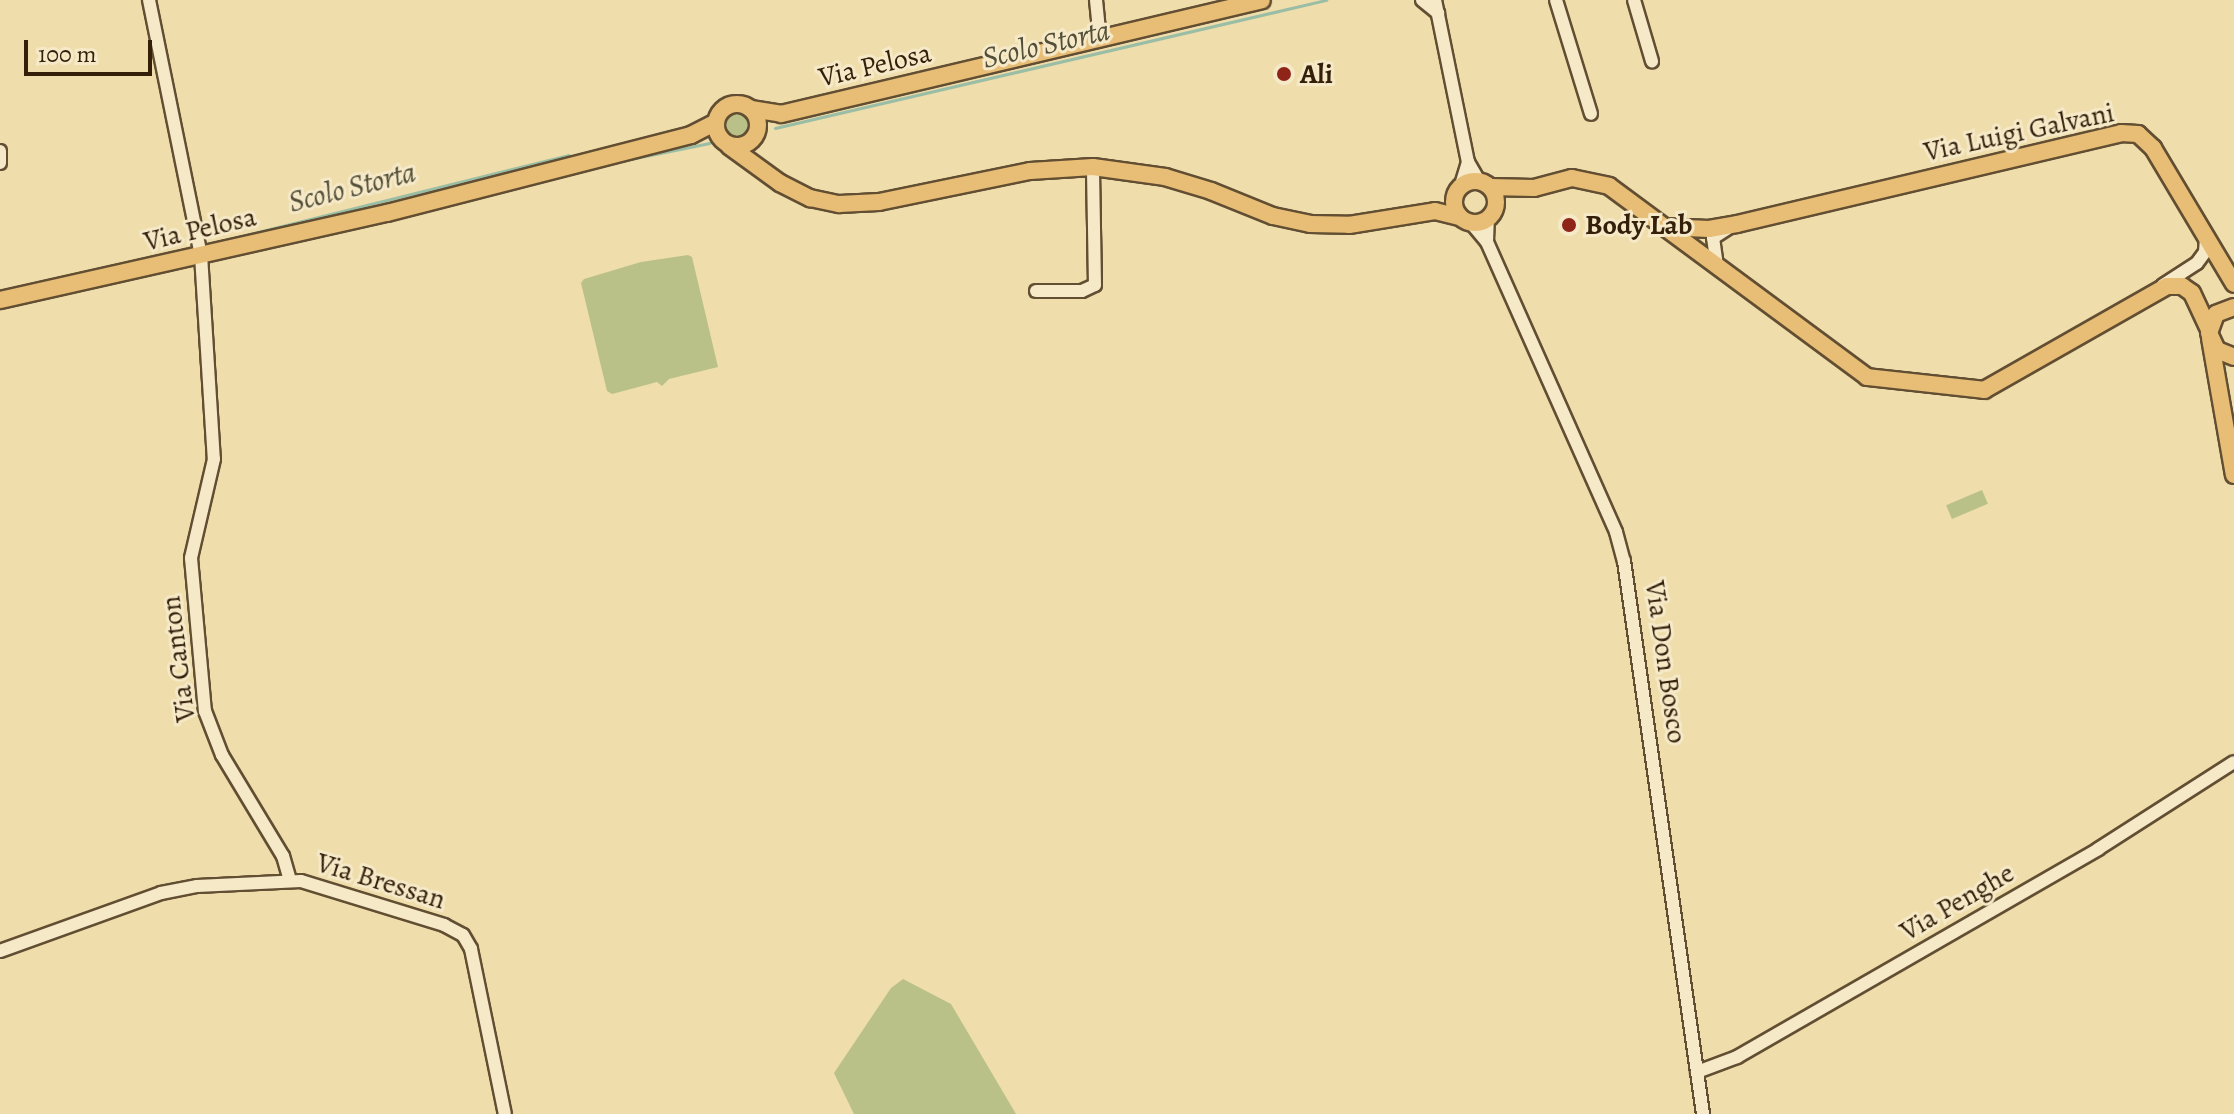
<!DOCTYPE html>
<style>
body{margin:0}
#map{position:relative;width:2234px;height:1114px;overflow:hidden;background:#efddab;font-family:Alegreya,serif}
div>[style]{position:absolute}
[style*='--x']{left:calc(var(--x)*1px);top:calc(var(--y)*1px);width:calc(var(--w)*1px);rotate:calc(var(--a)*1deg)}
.green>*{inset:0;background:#b9c189;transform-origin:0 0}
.round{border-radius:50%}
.stream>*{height:3px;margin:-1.5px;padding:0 1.5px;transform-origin:1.5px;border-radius:1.5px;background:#9abda5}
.roads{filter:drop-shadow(2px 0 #624e32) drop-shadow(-2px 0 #624e32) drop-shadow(0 2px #624e32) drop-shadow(0 -2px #624e32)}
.minor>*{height:12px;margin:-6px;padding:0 6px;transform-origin:6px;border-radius:6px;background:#f5e9c8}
.major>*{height:16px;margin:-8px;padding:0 8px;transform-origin:8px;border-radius:8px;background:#e8be76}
.major>.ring{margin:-8px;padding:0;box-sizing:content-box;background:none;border:16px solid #e8be76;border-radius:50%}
.dots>*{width:22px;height:22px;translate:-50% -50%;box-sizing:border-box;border:4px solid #f5e9c8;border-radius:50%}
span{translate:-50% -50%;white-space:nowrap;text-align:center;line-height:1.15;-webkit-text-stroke:6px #f5e9c8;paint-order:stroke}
.street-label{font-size:28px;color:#331f0a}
.poi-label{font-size:28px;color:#331f0a;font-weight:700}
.left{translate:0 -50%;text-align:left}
.water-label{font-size:30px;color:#524e38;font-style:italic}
.scale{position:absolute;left:24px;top:40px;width:128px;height:36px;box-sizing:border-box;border:4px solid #331f0a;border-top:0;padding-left:10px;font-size:24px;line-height:28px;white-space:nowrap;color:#331f0a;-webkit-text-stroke:6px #f5e9c8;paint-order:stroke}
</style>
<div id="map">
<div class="green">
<i class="round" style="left:722px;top:111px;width:28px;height:28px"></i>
<i style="clip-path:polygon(688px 255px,692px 257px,718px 367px,669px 379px,662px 386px,657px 382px,612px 394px,607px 391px,581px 283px,584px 279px,641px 262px)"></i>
<i style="left:1982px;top:490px;width:15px;height:39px;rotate:67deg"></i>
<i style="clip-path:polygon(903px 979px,951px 1004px,1016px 1114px,854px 1114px,834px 1073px,891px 988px)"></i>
</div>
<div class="stream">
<i style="--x:775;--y:128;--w:566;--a:-13.08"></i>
<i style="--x:586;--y:168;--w:126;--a:-11.4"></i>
<i style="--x:201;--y:246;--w:378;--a:-13.9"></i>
<i style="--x:568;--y:155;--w:6;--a:39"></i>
<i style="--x:162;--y:255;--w:33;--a:-12"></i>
</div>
<div class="roads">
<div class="minor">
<i style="--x:149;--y:0;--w:260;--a:78.5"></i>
<i style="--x:201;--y:255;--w:204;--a:86.4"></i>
<i style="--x:214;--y:459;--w:102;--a:103.1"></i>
<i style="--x:191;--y:558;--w:154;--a:84.8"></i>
<i style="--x:205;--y:711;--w:47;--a:68.9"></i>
<i style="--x:222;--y:755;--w:118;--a:58.9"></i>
<i style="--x:283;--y:856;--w:26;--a:74"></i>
<i style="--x:1096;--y:0;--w:40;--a:84.3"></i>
<i style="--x:1422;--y:0;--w:21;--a:39"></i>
<i style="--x:1435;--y:0;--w:165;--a:78.5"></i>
<i style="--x:1468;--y:162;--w:22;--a:60"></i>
<i style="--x:1556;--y:0;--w:119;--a:72.9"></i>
<i style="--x:1634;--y:0;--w:64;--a:73.6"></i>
<i style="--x:0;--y:151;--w:12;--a:90"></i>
<i style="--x:1461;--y:185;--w:24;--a:-73"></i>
<i style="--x:1471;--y:223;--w:25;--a:50"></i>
<i style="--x:1487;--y:242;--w:317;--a:66"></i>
<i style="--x:1616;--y:532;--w:30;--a:75"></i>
<i style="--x:1624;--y:561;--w:559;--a:81.87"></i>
<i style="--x:1487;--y:242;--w:24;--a:-88"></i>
<i style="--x:1717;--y:266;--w:28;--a:-98"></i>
<i style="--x:1713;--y:238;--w:17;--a:-33"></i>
<i style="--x:2163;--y:285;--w:40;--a:-32.9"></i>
<i style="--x:2197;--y:263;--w:14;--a:-54"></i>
<i style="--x:2205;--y:252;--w:13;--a:-86"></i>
<i style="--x:1036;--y:291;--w:46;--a:0"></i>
<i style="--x:1082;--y:291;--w:14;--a:-25"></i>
<i style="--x:1095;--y:285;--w:118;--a:-91"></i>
<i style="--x:0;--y:951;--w:171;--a:-19.8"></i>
<i style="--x:161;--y:893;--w:37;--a:-11"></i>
<i style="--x:197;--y:886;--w:104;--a:-2.8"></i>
<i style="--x:301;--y:881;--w:150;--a:17.1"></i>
<i style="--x:444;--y:925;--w:21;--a:28"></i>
<i style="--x:463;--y:935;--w:16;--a:60"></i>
<i style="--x:471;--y:949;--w:168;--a:78.4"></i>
<i style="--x:1697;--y:1072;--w:43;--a:-20.6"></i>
<i style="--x:1737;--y:1057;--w:417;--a:-29.9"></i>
<i style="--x:2098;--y:849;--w:161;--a:-32.6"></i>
</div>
<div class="major">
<i class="ring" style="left:716px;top:104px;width:26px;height:26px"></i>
<i style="--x:751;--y:109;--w:30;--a:9"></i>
<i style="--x:781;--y:114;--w:494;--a:-13.3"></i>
<i style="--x:729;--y:146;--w:63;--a:36"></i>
<i style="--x:780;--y:183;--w:34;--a:27"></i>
<i style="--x:810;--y:198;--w:30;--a:12"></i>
<i style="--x:839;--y:204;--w:40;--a:-2.9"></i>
<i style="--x:879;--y:202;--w:154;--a:-11.6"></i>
<i style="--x:1030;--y:171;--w:63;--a:-3.6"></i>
<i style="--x:1093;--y:167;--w:73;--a:7.9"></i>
<i style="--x:1165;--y:177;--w:48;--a:16.9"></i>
<i style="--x:1211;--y:191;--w:67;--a:22"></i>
<i style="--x:1273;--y:216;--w:38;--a:12"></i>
<i style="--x:1310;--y:224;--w:39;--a:1"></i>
<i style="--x:1349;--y:225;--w:87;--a:-9.2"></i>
<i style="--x:1435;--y:211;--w:25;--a:14"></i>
<i class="ring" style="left:1454px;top:181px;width:26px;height:26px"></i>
<i style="--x:1490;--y:187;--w:44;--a:1.3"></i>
<i style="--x:1534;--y:188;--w:39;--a:-15"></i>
<i style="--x:1572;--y:178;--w:38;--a:12"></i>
<i style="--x:1609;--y:186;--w:321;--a:36.5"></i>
<i style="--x:1867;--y:377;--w:118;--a:6.3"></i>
<i style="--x:1984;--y:390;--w:210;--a:-29.6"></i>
<i style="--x:2167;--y:286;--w:15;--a:0"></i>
<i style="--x:2182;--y:286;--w:12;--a:35"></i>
<i style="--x:2192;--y:293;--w:40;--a:65"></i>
<i style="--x:1664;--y:227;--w:45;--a:2.5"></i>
<i style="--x:1709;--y:229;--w:28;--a:-10"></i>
<i style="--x:1737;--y:224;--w:395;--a:-13.3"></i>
<i style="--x:2121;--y:133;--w:17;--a:3"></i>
<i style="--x:2138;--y:134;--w:21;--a:43"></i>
<i style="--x:2153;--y:148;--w:158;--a:59.2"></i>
<i style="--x:0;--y:300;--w:397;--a:-12.7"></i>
<i style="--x:387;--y:213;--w:314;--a:-14.4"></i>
<i style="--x:691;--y:135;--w:27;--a:-27"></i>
<i style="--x:2234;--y:307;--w:19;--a:159"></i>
<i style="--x:2216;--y:314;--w:20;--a:110"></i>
<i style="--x:2209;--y:333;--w:19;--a:65"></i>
<i style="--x:2217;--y:350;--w:18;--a:22"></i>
<i style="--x:2210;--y:338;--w:139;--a:80.1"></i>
</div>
</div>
<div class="dots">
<i style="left:1284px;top:74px;background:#8f2418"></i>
<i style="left:1569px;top:225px;background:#8f2418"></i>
</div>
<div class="street-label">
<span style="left:875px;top:65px;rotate:-13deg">Via Pelosa</span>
<span style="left:2019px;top:132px;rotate:-12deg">Via Luigi Galvani</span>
<span style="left:200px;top:229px;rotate:-13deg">Via Pelosa</span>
<span style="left:178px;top:659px;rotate:-97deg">Via Canton</span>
<span style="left:1666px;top:662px;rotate:82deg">Via Don Bosco</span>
<span style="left:381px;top:881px;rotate:17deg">Via Bressan</span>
<span style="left:1957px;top:902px;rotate:-30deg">Via Penghe</span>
</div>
<div class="poi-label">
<span class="left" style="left:1300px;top:74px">Ali</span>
<span class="left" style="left:1585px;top:225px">Body Lab</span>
</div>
<div class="water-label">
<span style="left:1046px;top:44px;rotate:-13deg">Scolo Storta</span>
<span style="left:352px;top:187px;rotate:-14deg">Scolo Storta</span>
</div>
<div class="scale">100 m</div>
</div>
